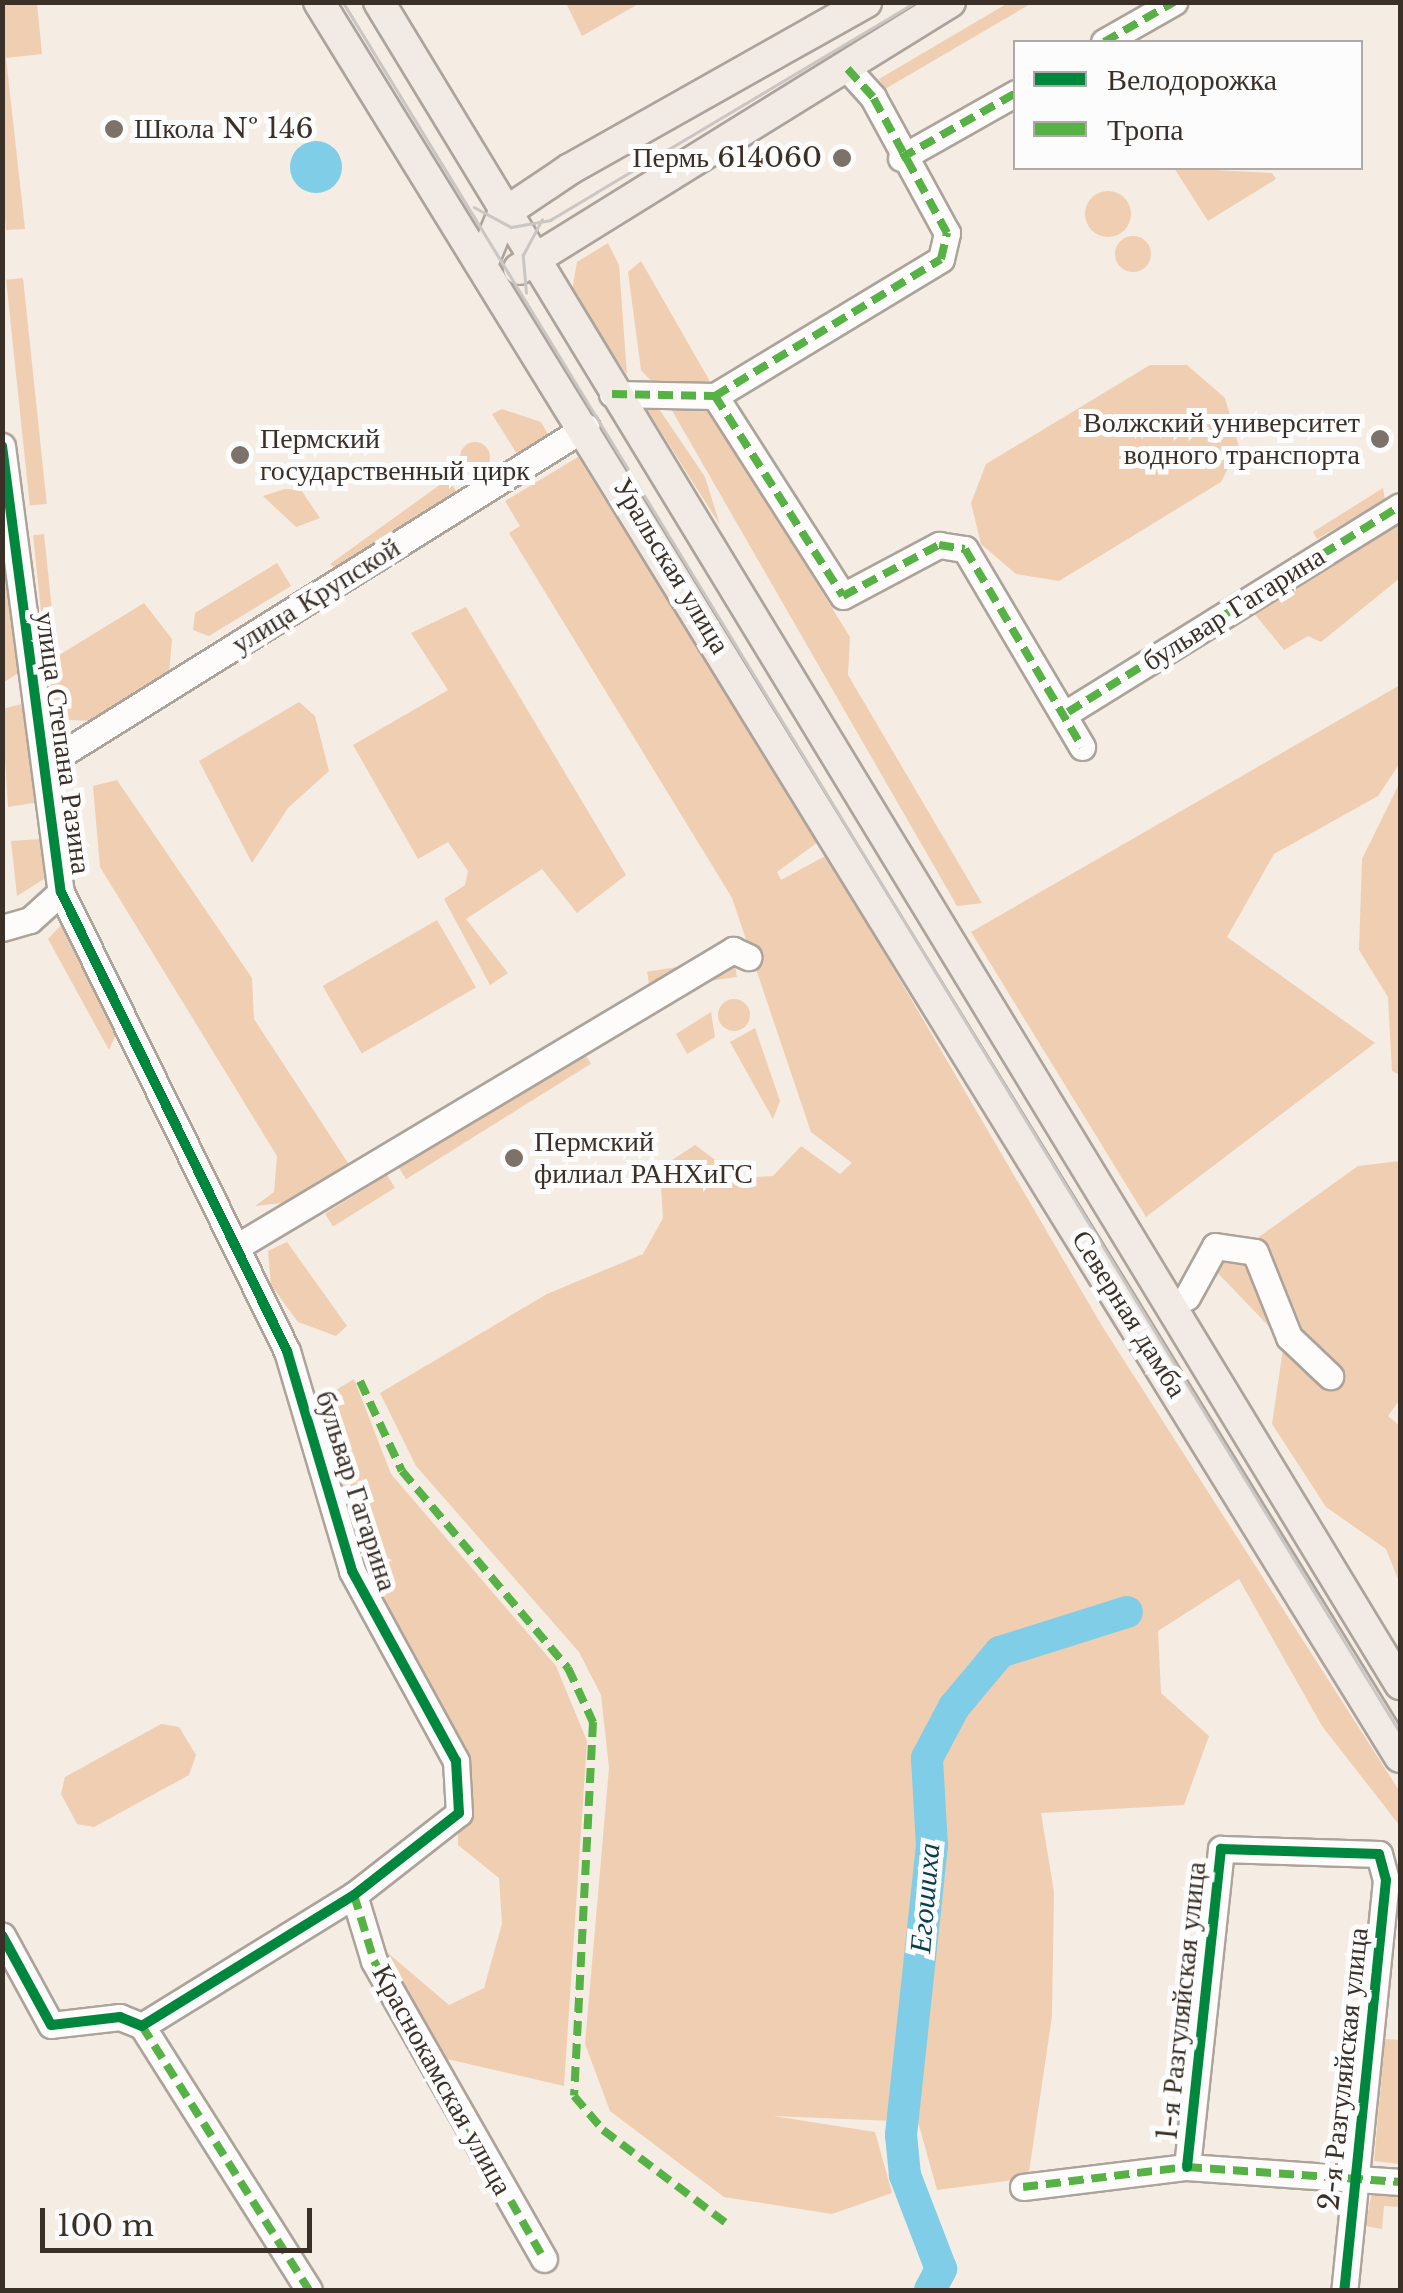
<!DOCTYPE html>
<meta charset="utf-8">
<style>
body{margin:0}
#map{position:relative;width:1403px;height:2293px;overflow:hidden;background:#f5ece3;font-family:"Libre Baskerville",serif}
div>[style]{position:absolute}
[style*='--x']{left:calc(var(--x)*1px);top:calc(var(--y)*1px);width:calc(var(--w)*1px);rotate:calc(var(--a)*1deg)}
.green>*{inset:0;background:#f0ceb1;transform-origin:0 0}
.round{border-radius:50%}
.water>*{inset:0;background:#7fcde6}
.river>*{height:32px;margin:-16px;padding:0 16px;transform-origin:16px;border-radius:16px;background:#7fcde6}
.roads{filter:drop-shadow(2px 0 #aca39b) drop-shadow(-2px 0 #aca39b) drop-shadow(0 2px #aca39b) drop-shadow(0 -2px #aca39b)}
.minor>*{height:25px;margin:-12.5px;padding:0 12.5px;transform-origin:12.5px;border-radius:12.5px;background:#fefcfb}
.major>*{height:30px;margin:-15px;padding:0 15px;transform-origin:15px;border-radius:15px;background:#f1eae5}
.tram>*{height:2.5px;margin:-1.25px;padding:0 1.25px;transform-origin:1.25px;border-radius:1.25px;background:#c9c6c4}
.quiet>*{height:8px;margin-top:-4px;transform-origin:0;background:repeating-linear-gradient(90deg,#57b245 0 15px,transparent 0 23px)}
.cycleway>*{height:10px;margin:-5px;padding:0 5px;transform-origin:5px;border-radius:5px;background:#00873e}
.dots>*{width:28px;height:28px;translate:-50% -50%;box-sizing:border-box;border:5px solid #fcfcfc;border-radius:50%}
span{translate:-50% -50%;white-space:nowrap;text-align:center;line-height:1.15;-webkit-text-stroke:10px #fcfcfc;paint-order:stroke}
.poi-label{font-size:28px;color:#3b3027}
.left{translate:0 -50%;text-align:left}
.right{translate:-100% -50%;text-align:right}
.street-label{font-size:28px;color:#3b3027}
.water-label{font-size:30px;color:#093e4e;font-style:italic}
.frame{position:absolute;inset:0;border:5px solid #3b3027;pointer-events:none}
.legend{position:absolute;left:1013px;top:40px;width:350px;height:130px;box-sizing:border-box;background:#fcfcfc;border:2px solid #afaaa7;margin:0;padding:12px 18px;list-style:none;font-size:30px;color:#3b3027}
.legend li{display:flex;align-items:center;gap:20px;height:50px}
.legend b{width:50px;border:2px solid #afaaa7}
.scale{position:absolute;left:40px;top:2208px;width:272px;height:45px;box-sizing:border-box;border:5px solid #3b3027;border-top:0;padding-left:12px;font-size:30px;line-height:35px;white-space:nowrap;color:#3b3027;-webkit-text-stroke:8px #fcfcfc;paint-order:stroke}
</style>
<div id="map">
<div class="green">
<i style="clip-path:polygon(2px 3px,37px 3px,42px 54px,6px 58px,25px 229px,6px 230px,3px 197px)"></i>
<i style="clip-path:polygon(566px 3px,640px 3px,582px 36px)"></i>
<i style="clip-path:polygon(1008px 3px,1032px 3px,885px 89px,879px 79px)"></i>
<i style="clip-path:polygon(1174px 168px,1272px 173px,1276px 179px,1208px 221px)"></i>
<i class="round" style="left:1085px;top:191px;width:46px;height:46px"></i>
<i class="round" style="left:1115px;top:236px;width:36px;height:36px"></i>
<i style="clip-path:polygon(608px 243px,619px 265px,627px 375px,572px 291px,577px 262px)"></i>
<i style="clip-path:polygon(641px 261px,716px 392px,659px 389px,641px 370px,628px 272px)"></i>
<i style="left:23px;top:278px;width:227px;height:17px;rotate:84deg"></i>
<i style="clip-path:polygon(1150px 365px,1187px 365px,1225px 398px,1239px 447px,1221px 482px,1059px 581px,1016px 574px,981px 544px,971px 503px,986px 464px)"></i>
<i style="clip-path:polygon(653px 400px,705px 477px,720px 525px,644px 405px)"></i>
<i style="clip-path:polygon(666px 400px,705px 403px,850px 637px,848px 675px,982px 903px,957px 906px)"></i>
<i style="clip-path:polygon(502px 409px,541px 422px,549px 436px,517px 454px,492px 414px)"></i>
<i class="round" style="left:460px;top:442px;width:30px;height:30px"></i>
<i style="clip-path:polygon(578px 457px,818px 842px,777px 872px,781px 880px,827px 855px,1102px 1326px,1400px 1792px,1400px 1826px,1322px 1726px,1239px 1579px,1158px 1631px,1161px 1693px,1209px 1736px,1184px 1805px,1041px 1813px,1054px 1892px,1052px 2016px,1029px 2172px,1014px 2180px,937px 2190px,918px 2122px,773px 2116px,875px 2132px,892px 2193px,832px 2214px,724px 2197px,610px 2111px,585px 2044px,609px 1768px,601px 1695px,579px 1652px,416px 1466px,380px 1393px,547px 1294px,643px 1254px,663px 1218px,660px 1168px,695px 1145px,740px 1178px,773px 1176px,801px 1146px,840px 1174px,852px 1163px,811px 1132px,732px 898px,509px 533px,520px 526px,505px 501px)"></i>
<i style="clip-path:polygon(448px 479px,458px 494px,337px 569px,330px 564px)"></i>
<i style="clip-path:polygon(1383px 488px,1385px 500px,1317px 539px,1313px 532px)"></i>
<i style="clip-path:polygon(285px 489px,301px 490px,320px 518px,296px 527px,263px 496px)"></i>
<i style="clip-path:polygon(1400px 521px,1400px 578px,1321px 642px,1308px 636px,1284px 650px,1253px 612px)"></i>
<i style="left:44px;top:534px;width:101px;height:11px;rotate:84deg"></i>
<i style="clip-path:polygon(2px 546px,20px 672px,4px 682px,2px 682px)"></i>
<i style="clip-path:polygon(277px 563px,291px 586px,209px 636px,193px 630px,195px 613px)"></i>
<i style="clip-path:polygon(144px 603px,172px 639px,169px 674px,94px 721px,68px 720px,44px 692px,38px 668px)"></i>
<i style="clip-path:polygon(466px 607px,626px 875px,577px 913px,542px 869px,466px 919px,508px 973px,490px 985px,444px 899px,465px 885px,468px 871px,448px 842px,418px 859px,353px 745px,448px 690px,411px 633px)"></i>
<i style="clip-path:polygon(1400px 685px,1400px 763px,1378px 796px,1274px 854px,1227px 937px,1375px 1043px,1146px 1217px,971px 932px)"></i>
<i style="clip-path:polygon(299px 702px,315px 716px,329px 771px,288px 808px,252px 863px,199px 761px)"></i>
<i style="clip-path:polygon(22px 704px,39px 802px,8px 807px,2px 709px)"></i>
<i style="clip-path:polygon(117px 780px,252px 978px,254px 1019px,348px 1163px,291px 1202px,255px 1206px,274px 1192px,277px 1156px,100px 867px,93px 786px)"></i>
<i style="clip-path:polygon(1400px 782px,1400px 1075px,1392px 1071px,1388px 997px,1359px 950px,1362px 859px)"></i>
<i style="clip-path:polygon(41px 839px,44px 879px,17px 896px,11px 841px)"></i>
<i style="left:437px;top:920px;width:78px;height:132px;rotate:60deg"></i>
<i style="clip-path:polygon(64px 922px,122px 1021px,109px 1050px,48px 939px)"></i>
<i style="left:734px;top:958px;width:19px;height:88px;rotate:81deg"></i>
<i class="round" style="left:718px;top:999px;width:32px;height:32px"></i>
<i style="clip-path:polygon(711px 1012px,715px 1037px,687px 1054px,676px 1034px)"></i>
<i style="clip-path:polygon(755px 1028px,780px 1101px,773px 1119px,730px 1042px)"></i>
<i style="left:583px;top:1051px;width:15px;height:218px;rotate:58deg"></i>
<i style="clip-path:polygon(1400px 1161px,1400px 1399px,1388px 1416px,1400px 1426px,1400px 1584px,1386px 1549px,1326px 1507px,1272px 1424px,1284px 1342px,1214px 1269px,1358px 1166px)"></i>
<i style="left:387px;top:1175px;width:15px;height:73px;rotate:58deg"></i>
<i style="clip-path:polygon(287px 1242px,347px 1326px,336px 1336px,298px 1322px,271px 1285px,268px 1251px)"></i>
<i style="clip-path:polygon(354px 1379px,391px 1474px,556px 1666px,587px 1741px,564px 2086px,425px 2054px,382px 1948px,449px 2005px,484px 1988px,502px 1924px,499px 1878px,458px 1845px,456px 1761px,352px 1571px,319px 1400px)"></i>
<i style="clip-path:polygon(161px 1724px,179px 1727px,196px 1755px,189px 1775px,94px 1827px,77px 1824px,61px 1794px,65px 1777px)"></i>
<i style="clip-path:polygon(1385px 2039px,1400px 2040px,1400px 2164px,1374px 2161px)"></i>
<i style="clip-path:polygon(1400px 2186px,1400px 2207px,1384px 2206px,1382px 2229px,1365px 2226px,1373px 2188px)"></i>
</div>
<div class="water">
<i class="round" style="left:290px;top:141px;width:52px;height:52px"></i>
</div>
<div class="river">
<i style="--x:930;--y:2290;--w:24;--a:-62"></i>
<i style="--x:941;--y:2269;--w:101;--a:-111"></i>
<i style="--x:905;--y:2175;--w:40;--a:-95.7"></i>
<i style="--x:901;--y:2135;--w:291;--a:-83.9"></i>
<i style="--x:932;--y:1846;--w:88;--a:-93.3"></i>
<i style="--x:927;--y:1758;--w:58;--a:-62.1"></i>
<i style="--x:954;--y:1707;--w:72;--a:-50.1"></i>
<i style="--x:1000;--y:1652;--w:133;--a:-17.5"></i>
</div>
<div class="roads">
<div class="minor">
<i style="--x:1104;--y:42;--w:81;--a:-29.7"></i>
<i style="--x:901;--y:158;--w:132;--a:-29.5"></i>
<i style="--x:612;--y:394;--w:103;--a:1.1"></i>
<i style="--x:715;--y:396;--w:264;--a:-31.2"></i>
<i style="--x:941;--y:259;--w:27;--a:-77"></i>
<i style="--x:947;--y:233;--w:155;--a:-118.6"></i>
<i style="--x:873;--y:97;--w:43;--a:-132.2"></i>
<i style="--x:715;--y:396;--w:237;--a:57.4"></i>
<i style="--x:843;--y:596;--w:109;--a:-28"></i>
<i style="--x:939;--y:545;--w:26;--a:9"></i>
<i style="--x:965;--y:549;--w:230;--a:59.4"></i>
<i style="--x:2;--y:446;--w:450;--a:82.5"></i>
<i style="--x:61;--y:892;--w:512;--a:63.79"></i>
<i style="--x:287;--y:1351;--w:229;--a:73.5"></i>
<i style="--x:352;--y:1571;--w:217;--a:61.3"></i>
<i style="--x:456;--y:1761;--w:52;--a:86.7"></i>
<i style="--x:459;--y:1813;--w:133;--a:142"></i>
<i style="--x:354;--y:1895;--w:249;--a:148.3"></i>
<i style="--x:142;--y:2026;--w:24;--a:-158"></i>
<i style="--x:120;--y:2017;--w:69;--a:173.4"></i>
<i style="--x:51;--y:2025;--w:102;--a:-118.6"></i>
<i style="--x:1068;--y:712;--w:391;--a:-31.8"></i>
<i style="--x:46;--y:764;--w:637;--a:-31.97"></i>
<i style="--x:2;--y:928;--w:29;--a:-16"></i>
<i style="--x:30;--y:920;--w:42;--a:-42.1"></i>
<i style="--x:238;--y:1246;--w:577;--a:-30.88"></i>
<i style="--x:733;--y:950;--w:17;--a:25"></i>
<i style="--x:1187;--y:1297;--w:58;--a:-61.2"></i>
<i style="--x:1215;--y:1246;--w:40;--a:8.5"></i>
<i style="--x:1255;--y:1252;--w:92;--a:68.2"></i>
<i style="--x:1289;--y:1337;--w:57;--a:43.6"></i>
<i style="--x:354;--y:1895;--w:69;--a:73.1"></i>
<i style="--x:374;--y:1961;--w:343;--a:60.3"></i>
<i style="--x:142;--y:2026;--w:312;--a:57.7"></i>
<i style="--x:1187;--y:2167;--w:320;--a:-83.9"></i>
<i style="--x:1221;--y:1849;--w:158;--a:1.8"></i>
<i style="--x:1379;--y:1854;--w:27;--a:75"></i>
<i style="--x:1386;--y:1880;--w:412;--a:95.8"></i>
<i style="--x:1023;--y:2187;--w:165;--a:-7"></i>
<i style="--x:1187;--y:2167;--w:214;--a:4"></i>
</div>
<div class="major">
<i style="--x:319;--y:2;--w:2061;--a:58.37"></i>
<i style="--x:379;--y:2;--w:1968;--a:58.74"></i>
<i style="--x:483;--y:262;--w:52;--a:-67.4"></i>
<i style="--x:503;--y:214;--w:81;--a:-33.9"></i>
<i style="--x:570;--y:169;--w:340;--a:-29.4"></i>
<i style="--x:519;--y:269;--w:507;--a:-31.78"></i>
</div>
</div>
<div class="tram">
<i style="--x:343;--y:2;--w:2027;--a:58.58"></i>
<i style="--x:474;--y:207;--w:42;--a:28.4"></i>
<i style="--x:511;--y:227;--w:40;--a:-10"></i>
<i style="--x:550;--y:220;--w:426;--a:-30.8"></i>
<i style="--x:526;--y:293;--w:38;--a:-95"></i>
<i style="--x:523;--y:255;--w:40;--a:-62"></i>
</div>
<div class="quiet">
<i style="--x:1104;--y:42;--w:81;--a:-29.7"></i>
<i style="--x:901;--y:158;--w:132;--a:-29.5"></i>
<i style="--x:612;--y:394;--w:103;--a:1.1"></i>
<i style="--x:715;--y:396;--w:264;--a:-31.2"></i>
<i style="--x:941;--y:259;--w:27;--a:-77"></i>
<i style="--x:947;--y:233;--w:155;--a:-118.6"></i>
<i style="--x:873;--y:97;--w:43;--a:-132.2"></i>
<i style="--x:715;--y:396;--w:237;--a:57.4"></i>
<i style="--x:843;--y:596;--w:109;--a:-28"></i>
<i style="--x:939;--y:545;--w:26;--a:9"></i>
<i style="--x:965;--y:549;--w:230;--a:59.4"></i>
<i style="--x:1068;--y:712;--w:391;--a:-31.8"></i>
<i style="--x:360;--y:1381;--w:99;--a:65"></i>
<i style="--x:402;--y:1471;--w:258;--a:49.9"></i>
<i style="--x:568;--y:1668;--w:60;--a:65.2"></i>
<i style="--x:593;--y:1722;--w:374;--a:92.9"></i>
<i style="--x:574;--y:2096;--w:45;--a:49.5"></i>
<i style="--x:603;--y:2130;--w:159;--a:37.1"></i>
<i style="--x:354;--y:1895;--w:69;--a:73.1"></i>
<i style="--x:374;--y:1961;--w:343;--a:60.3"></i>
<i style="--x:142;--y:2026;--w:312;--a:57.7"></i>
<i style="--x:1023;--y:2187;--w:165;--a:-7"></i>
<i style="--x:1187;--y:2167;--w:214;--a:4"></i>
</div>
<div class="cycleway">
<i style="--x:2;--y:446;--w:450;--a:82.5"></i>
<i style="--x:61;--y:892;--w:512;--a:63.79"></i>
<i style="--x:287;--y:1351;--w:229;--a:73.5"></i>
<i style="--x:352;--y:1571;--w:217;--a:61.3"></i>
<i style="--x:456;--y:1761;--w:52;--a:86.7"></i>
<i style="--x:459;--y:1813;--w:133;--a:142"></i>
<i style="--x:354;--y:1895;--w:249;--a:148.3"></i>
<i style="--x:142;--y:2026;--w:24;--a:-158"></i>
<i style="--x:120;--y:2017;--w:69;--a:173.4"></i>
<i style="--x:51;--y:2025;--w:102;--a:-118.6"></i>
<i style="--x:1187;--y:2167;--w:320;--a:-83.9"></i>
<i style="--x:1221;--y:1849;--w:158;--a:1.8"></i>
<i style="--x:1379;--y:1854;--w:27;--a:75"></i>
<i style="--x:1386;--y:1880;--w:412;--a:95.8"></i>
</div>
<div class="dots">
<i style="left:114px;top:129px;background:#7c7269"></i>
<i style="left:842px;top:158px;background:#7c7269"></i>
<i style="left:1380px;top:439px;background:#7c7269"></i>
<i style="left:240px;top:455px;background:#7c7269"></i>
<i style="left:514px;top:1158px;background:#7c7269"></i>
</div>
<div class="poi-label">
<span class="left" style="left:134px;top:129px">Школа № 146</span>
<span class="right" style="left:822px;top:158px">Пермь 614060</span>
<span class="right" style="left:1360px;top:439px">Волжский университет<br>водного транспорта</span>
<span class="left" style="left:260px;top:455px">Пермский<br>государственный цирк</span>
<span class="left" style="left:534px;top:1158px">Пермский<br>филиал РАНХиГС</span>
</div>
<div class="street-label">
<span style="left:671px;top:566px;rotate:59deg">Уральская улица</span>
<span style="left:316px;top:596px;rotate:-32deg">улица Крупской</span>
<span style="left:1234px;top:609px;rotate:-32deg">бульвар Гагарина</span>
<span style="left:63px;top:743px;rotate:82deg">улица Степана Разина</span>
<span style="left:1129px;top:1314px;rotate:58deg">Северная дамба</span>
<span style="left:356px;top:1491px;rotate:72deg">бульвар Гагарина</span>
<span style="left:1182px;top:2001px;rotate:-84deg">1-я Разгуляйская улица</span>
<span style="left:1344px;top:2069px;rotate:-84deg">2-я Разгуляйская улица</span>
<span style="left:442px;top:2080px;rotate:61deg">Краснокамская улица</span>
</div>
<div class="water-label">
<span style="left:925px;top:1898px;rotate:-85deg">Егошиха</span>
</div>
<div class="frame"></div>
<ul class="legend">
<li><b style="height:12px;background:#00873e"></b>Велодорожка</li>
<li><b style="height:12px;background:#57b245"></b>Тропа</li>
</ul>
<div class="scale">100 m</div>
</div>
